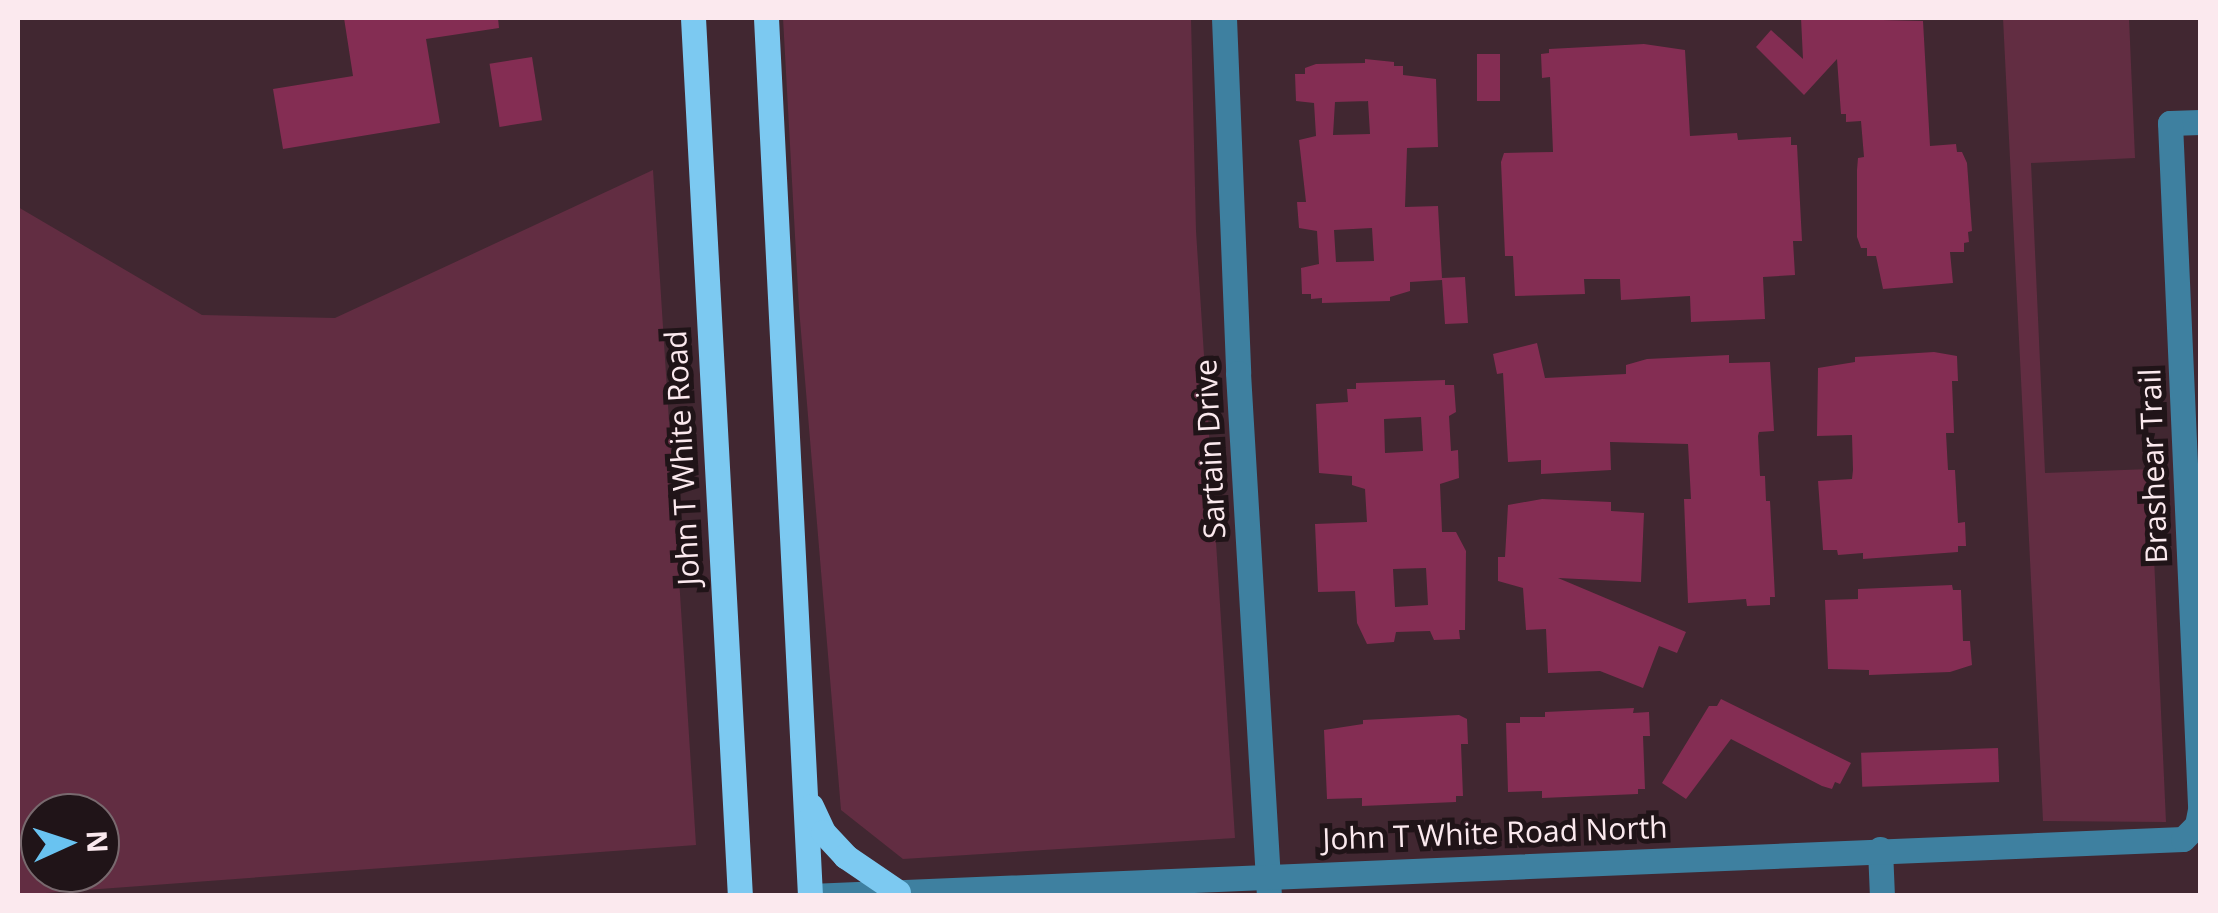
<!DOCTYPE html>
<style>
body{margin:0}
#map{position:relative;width:2218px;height:913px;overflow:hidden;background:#412731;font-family:"Open Sans",sans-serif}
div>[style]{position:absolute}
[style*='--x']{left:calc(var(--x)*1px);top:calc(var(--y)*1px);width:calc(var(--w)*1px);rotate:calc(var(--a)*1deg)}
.green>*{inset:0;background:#622d42}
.building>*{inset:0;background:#842d53;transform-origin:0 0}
.minor>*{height:25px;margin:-12.5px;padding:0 12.5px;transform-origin:12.5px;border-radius:12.5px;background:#3e80a0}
.major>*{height:25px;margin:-12.5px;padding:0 12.5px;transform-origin:12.5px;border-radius:12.5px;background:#7cc9f1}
span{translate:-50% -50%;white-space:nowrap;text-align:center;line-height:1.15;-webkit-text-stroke:10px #201418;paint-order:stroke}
.street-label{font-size:30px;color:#fbe9ee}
.frame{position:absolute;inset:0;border:20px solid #fbe9ee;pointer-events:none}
.north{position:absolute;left:20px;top:793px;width:100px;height:100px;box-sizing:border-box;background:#201418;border:2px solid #78696e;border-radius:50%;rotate:87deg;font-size:28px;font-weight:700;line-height:40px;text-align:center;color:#fbe9ee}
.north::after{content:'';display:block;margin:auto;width:35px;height:45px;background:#69c3f1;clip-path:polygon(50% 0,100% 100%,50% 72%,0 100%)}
</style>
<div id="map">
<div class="green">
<i style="clip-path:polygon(783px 18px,1191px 18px,1196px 231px,1235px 838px,903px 859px,841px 810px,799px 308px)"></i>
<i style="clip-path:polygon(2003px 18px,2129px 18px,2135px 158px,2031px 163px,2045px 473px,2150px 469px,2166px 822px,2043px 821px)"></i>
<i style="clip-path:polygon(evenodd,653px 170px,696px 845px,18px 895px,18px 207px,202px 315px,335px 318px,653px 170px,100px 813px,100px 873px,40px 873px,40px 813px,100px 813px)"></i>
</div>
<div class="building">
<i style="clip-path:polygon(344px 18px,498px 18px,499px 28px,426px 39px,440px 123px,283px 149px,273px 89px,353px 76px)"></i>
<i style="clip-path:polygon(1801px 18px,1923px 21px,1930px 146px,1956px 144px,1957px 152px,1962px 152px,1967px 163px,1972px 231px,1968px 232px,1969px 242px,1964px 243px,1964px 252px,1950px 252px,1953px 283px,1883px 289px,1876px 256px,1867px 256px,1867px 248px,1861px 248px,1857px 237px,1857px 170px,1858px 158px,1864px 157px,1861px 121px,1846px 122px,1846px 114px,1841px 114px,1837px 59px,1804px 95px,1756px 47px,1771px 30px,1803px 59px)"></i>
<i style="clip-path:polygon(1644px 44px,1685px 50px,1690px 136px,1737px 133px,1738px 140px,1791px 137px,1791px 145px,1797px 145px,1802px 241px,1793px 241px,1795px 275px,1763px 277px,1765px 319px,1691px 322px,1690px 296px,1621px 300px,1620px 279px,1584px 279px,1585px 294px,1515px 296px,1513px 256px,1505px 256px,1501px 162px,1504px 153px,1553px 152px,1550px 77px,1542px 78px,1541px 54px,1549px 53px,1549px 49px)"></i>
<i style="left:1477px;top:54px;width:23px;height:47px"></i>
<i style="left:532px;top:57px;width:64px;height:43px;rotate:81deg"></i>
<i style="clip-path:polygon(evenodd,1365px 59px,1394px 62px,1394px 66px,1403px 66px,1403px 75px,1436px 79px,1438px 147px,1407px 148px,1405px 207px,1438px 206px,1442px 278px,1465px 277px,1468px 323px,1445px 324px,1442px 280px,1410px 282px,1410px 291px,1390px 297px,1390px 301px,1322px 303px,1322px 298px,1311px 299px,1311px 294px,1302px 294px,1301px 268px,1319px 264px,1317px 231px,1299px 228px,1297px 202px,1306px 202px,1299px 140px,1316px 136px,1314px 103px,1296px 101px,1295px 74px,1305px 74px,1305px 68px,1316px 64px,1365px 63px,1365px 59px,1368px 101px,1370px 134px,1333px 135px,1335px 102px,1368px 101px,1365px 59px,1372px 228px,1374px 261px,1336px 262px,1334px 230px,1372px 228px)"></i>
<i style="clip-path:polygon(1537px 343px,1545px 378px,1626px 374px,1626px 365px,1647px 359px,1729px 355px,1729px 363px,1770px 362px,1774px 431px,1759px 432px,1758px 436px,1760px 476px,1765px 476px,1766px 501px,1770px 501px,1775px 597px,1770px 597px,1770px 605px,1747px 606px,1746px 599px,1688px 603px,1684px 499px,1691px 499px,1688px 444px,1610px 442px,1611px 470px,1541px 474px,1541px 460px,1508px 462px,1503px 373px,1497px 374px,1493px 354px)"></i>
<i style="clip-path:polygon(1934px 352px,1957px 356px,1958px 381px,1952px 381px,1954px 433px,1946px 433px,1948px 470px,1955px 470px,1958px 523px,1965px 522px,1966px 546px,1958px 546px,1958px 552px,1863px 559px,1863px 553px,1838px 555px,1837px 550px,1823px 550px,1818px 481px,1852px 479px,1853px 470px,1852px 435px,1817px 436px,1818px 368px,1855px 362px,1855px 357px)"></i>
<i style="clip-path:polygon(evenodd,1445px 380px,1445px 385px,1454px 385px,1456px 412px,1449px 416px,1451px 451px,1458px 450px,1459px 478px,1440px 484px,1442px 532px,1456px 532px,1466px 551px,1465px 630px,1459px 630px,1460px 639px,1434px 640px,1430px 631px,1396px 632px,1394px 642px,1367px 644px,1357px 623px,1355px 591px,1318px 592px,1315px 524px,1367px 522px,1365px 489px,1352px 485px,1352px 476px,1319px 473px,1316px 404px,1348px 402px,1347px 389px,1356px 389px,1356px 383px,1445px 380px,1421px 417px,1423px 451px,1385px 453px,1384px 419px,1421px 417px,1445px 380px,1426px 568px,1428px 605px,1395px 607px,1393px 569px,1426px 568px)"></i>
<i style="clip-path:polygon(1542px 499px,1611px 502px,1611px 511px,1644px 513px,1641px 582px,1558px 578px,1686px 632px,1677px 653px,1659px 646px,1643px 688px,1600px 671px,1548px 673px,1546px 629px,1526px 630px,1523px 588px,1498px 581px,1498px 557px,1505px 557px,1508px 505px)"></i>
<i style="clip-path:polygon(1952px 585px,1953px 590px,1961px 590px,1963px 641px,1970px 641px,1972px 665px,1950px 672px,1869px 675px,1869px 670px,1828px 669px,1825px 600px,1858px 599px,1858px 589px)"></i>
<i style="clip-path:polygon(1721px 699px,1851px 763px,1840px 784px,1835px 782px,1832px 789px,1822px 786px,1731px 739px,1686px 799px,1662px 783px,1709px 706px,1717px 706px)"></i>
<i style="clip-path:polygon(1634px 708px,1633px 713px,1649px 712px,1650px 736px,1643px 736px,1645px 789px,1638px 789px,1638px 794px,1542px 798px,1542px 791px,1508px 792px,1506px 723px,1520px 723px,1520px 717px,1545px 717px,1545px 712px)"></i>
<i style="clip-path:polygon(1459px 715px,1467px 719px,1468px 744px,1461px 744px,1463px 796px,1456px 796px,1456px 802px,1362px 806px,1362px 798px,1327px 799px,1324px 730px,1363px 724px,1363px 720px)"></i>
<i style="left:1998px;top:748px;width:34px;height:137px;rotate:88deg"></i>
</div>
<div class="minor">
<i style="--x:1224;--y:18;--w:355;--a:87.7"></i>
<i style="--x:1238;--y:373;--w:524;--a:86.61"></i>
<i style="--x:2200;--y:122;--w:30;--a:178"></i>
<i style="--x:2170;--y:123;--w:684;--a:87.48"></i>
<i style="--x:1880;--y:849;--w:47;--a:87.6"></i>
<i style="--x:810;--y:896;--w:1374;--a:-2.38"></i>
<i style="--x:2183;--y:839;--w:20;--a:-45"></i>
<i style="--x:2197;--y:825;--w:16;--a:-79"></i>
</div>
<div class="major">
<i style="--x:693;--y:18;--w:879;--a:86.94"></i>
<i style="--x:766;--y:18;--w:879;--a:87.13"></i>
<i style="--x:811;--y:806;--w:29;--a:65"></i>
<i style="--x:823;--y:832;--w:33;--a:47"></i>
<i style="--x:845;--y:856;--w:64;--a:34.2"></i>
</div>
<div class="street-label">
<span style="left:1210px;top:449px;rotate:-93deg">Sartain Drive</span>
<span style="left:682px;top:458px;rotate:-93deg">John T White Road</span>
<span style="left:2153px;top:466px;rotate:-92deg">Brashear Trail</span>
<span style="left:1495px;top:833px;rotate:-2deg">John T White Road North</span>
</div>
<div class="frame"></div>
<div class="north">N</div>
</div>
